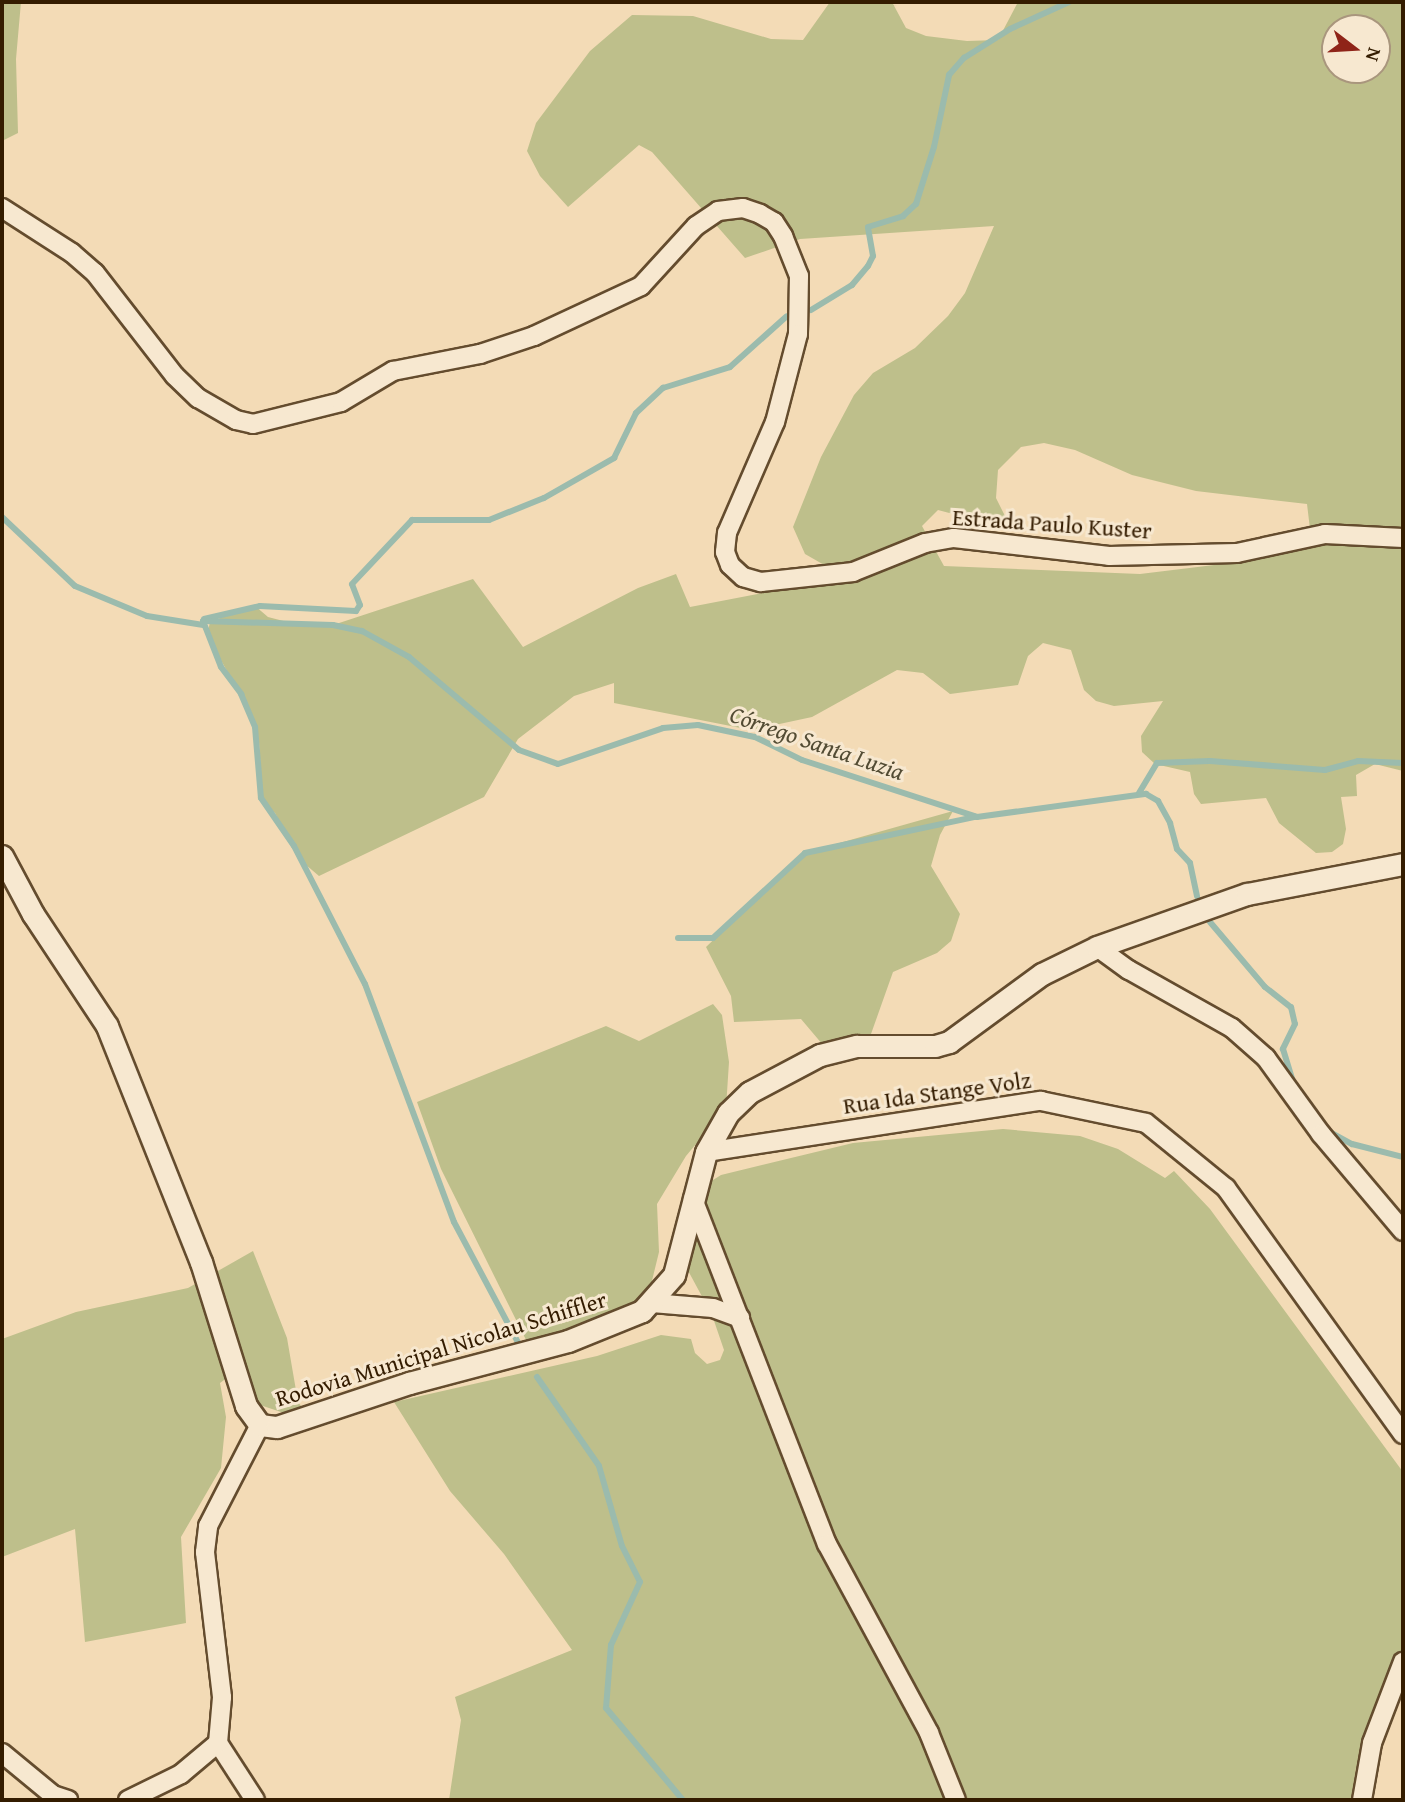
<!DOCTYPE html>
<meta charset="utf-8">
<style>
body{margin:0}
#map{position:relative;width:1405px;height:1802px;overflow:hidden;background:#f3dbb6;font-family:"Gentium Book Plus",serif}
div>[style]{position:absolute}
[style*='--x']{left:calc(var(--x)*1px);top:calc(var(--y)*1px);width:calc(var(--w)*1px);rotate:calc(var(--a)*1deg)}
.green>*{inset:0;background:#bebf8b}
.stream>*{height:6px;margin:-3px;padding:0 3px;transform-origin:3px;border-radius:3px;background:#9bbbad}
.roads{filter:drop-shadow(2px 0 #644c2e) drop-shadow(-2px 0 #644c2e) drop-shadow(0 2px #644c2e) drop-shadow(0 -2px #644c2e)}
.minor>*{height:18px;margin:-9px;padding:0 9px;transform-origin:9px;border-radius:9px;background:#f7e8d0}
.tertiary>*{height:21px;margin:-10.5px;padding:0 10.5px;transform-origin:10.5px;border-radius:10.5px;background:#f7e8d0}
span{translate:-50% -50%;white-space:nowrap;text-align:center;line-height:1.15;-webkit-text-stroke:6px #f7e8d0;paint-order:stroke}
.street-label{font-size:23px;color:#341c00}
.water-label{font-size:24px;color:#534c34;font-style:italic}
.frame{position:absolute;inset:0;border:4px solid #341c00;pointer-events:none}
.north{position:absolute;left:1321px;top:14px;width:70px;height:70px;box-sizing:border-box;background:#f7e8d0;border:2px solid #a9967d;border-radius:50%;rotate:107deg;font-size:19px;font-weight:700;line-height:28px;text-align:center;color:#341c00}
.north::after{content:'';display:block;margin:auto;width:24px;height:32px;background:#8f2418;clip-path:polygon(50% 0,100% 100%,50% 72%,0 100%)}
</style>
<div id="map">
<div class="green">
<i style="clip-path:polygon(2px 2px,21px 2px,16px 59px,18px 133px,2px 141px)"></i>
<i style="clip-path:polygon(evenodd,830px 2px,892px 2px,906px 28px,926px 36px,967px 41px,998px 40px,1018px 2px,1403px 2px,1403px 771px,1375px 764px,1356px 775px,1357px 796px,1341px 797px,1346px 829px,1343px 844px,1332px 852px,1316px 853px,1279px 823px,1266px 798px,1201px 804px,1194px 794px,1190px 772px,1155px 764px,1142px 752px,1141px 736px,1163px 701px,1114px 706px,1096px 701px,1084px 690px,1071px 650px,1043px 643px,1028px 656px,1018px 685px,950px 694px,923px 673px,897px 670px,812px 717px,751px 730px,614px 703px,614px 683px,574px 696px,518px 739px,484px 797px,319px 876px,299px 859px,275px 813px,263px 804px,259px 742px,250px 711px,207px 636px,210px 622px,254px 605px,268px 617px,295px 624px,333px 625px,473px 579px,523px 647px,638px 588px,676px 574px,690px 607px,788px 588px,826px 566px,805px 554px,793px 527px,821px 457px,854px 395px,873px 373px,915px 348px,948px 316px,965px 293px,994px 226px,800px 239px,745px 258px,652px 152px,639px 145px,568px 207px,540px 176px,527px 151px,536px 123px,590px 51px,632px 15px,693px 16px,771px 39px,803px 40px,830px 2px,1335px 28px,1377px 28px,1377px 70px,1335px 70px,1335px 28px,830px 2px,1044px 443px,1075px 450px,1132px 475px,1196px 491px,1307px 504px,1310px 529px,1306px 543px,1214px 565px,1140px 574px,944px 566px,922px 526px,938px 510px,1002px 527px,1006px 518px,996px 498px,998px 470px,1021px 447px,1044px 443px)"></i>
<i style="clip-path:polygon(953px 811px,940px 835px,931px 866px,960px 914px,951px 941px,937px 953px,893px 972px,871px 1034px,857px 1056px,823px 1045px,801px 1019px,734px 1022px,731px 996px,706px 947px,804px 853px)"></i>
<i style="clip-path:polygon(713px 1004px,722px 1015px,729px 1062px,726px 1108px,686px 1156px,657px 1204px,659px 1252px,648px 1297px,533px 1354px,441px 1169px,417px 1102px,606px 1026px,639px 1041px)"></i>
<i style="clip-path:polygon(1003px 1129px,1080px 1136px,1118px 1149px,1165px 1178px,1174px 1171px,1210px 1209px,1403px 1472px,1403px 1673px,1356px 1768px,1351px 1800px,449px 1800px,461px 1720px,455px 1697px,572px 1650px,504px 1554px,450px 1491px,394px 1402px,597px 1356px,661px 1335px,691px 1339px,695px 1353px,707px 1364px,720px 1360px,724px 1350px,712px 1315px,678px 1252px,675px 1230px,686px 1197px,721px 1175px,853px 1143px)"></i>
<i style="clip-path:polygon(253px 1251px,287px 1338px,298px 1402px,308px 1415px,290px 1415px,251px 1402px,232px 1374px,220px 1383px,226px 1417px,221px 1468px,181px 1537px,186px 1623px,85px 1642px,75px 1529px,2px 1557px,2px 1339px,76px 1312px,188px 1288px)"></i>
</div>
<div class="stream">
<i style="--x:811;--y:310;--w:48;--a:-31.4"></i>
<i style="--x:852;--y:285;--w:25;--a:-50"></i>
<i style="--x:868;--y:266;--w:11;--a:-63"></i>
<i style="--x:873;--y:256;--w:29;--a:-100"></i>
<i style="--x:868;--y:227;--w:37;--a:-17"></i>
<i style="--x:903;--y:216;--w:18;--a:-43"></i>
<i style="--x:916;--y:204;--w:60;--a:-72.5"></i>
<i style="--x:934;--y:147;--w:74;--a:-78.2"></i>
<i style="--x:949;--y:75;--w:23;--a:-49"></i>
<i style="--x:964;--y:58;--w:54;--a:-32.2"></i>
<i style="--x:1010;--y:29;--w:65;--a:-24.6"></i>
<i style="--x:2;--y:517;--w:100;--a:43.4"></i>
<i style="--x:75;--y:586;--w:78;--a:22.6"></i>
<i style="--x:147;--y:616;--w:57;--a:9.1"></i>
<i style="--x:204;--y:619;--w:57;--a:-13.1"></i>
<i style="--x:260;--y:606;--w:96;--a:3"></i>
<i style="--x:356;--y:611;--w:7;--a:-56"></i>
<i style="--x:360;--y:605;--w:22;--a:-111"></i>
<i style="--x:352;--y:584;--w:88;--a:-46.8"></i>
<i style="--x:412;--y:520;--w:77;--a:0"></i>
<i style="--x:489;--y:520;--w:59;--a:-21.8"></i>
<i style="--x:544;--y:498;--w:81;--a:-29.7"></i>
<i style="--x:614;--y:458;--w:50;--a:-63.9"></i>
<i style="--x:636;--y:413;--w:37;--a:-43"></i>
<i style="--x:663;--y:388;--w:70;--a:-17.4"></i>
<i style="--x:730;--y:367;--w:76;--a:-41.8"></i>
<i style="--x:203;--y:621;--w:130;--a:1.8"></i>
<i style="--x:333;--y:625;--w:30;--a:12"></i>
<i style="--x:362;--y:631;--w:54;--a:29"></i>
<i style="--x:409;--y:657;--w:144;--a:40.2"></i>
<i style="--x:519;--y:750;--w:41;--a:19.7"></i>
<i style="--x:558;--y:764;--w:111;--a:-18.9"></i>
<i style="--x:663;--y:728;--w:35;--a:-5"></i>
<i style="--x:698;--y:725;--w:58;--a:11.9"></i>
<i style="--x:755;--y:737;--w:52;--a:26.1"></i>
<i style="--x:802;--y:760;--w:184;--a:18"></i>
<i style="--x:977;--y:817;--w:171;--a:-7.8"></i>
<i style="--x:1146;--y:794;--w:14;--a:30"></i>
<i style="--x:1158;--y:801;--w:25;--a:61"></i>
<i style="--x:1170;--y:823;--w:27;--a:75"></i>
<i style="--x:1177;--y:849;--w:19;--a:47"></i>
<i style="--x:1190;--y:863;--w:34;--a:78"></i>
<i style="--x:203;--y:621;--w:49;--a:68.6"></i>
<i style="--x:221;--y:667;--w:34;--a:53"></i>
<i style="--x:241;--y:694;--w:36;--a:67"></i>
<i style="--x:255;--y:727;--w:71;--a:85.2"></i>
<i style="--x:261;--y:798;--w:58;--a:55.5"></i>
<i style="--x:294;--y:846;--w:155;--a:62.8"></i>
<i style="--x:365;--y:984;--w:254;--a:69.5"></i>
<i style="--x:454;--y:1222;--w:140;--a:62"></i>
<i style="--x:1139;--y:793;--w:35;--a:-59"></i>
<i style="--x:1157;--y:763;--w:53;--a:-2.2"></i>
<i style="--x:1210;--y:761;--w:115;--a:4.5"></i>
<i style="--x:1325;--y:770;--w:34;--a:-15"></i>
<i style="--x:1358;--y:761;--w:45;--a:2.5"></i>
<i style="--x:1210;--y:922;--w:85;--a:49.8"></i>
<i style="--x:1265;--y:987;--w:33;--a:38"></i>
<i style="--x:1291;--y:1007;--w:17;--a:77"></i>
<i style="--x:1295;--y:1024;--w:28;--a:116"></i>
<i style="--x:1283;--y:1049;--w:37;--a:73"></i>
<i style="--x:678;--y:938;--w:35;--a:0"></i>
<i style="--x:713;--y:938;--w:125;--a:-42.7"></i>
<i style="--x:805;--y:853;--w:174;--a:-12"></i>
<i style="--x:1330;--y:1132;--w:25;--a:29"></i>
<i style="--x:1352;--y:1144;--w:53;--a:14.3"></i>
<i style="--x:537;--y:1377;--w:108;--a:55.1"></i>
<i style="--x:599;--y:1466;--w:83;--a:74"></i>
<i style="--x:622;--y:1546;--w:40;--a:63.4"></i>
<i style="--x:640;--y:1582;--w:69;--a:114.7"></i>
<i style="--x:611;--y:1645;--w:63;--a:94.5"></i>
<i style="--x:606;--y:1708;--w:120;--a:50.1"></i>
</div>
<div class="roads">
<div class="minor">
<i style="--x:2;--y:208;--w:83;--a:32.7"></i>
<i style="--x:72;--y:253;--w:30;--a:41"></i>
<i style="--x:95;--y:273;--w:130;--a:52.2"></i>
<i style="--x:175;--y:376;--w:32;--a:44"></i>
<i style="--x:198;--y:398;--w:44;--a:30.1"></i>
<i style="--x:236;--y:420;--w:17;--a:13"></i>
<i style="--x:253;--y:424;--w:91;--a:-14"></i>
<i style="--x:341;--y:402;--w:61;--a:-30.8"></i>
<i style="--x:393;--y:371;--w:89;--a:-11.1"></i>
<i style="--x:480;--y:354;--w:57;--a:-18.4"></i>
<i style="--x:534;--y:336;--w:118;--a:-25"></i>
<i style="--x:641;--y:286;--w:81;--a:-47.5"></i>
<i style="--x:696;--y:226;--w:27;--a:-34"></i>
<i style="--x:718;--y:211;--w:25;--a:-7"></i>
<i style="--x:743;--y:208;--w:18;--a:19"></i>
<i style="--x:760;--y:214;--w:16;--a:30"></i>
<i style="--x:774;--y:222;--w:17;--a:57"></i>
<i style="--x:783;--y:236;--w:43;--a:68.2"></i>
<i style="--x:799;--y:276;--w:58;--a:91"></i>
<i style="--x:798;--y:334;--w:91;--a:104.6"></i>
<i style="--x:775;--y:422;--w:121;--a:113.4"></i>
<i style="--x:727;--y:533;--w:19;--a:96"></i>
<i style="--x:725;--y:552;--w:14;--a:69"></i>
<i style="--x:730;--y:565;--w:18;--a:43"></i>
<i style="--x:743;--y:577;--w:19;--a:16"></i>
<i style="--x:761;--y:582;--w:93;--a:-6.2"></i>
<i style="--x:853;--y:572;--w:78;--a:-21.9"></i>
<i style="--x:925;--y:543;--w:29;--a:-10"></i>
<i style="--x:954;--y:538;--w:156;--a:6.6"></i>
<i style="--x:1109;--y:556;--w:128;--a:-1.3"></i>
<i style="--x:1237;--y:553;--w:90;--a:-12.2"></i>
<i style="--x:1325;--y:534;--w:78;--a:2.9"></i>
<i style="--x:1097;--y:947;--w:39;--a:36"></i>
<i style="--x:1129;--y:970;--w:118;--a:29.4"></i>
<i style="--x:1232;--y:1028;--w:45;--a:41.4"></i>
<i style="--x:1266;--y:1058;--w:94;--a:54.1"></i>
<i style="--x:1321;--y:1134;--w:127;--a:49.8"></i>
<i style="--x:706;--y:1152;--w:339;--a:-8.7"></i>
<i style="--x:1041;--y:1101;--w:107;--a:11.8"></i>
<i style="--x:1146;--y:1123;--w:103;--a:39.1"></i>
<i style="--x:1226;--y:1188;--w:303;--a:54.3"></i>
<i style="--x:693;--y:1199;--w:370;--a:68.8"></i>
<i style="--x:827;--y:1544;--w:215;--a:61.6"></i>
<i style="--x:929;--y:1733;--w:72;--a:68.1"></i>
<i style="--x:652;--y:1303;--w:61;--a:4.7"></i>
<i style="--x:713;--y:1308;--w:29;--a:20"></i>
<i style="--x:218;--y:1743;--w:68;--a:57"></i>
<i style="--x:2;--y:1753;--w:66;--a:39.5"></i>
<i style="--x:53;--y:1795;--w:16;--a:18"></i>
<i style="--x:128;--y:1800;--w:59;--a:-26.1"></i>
<i style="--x:181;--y:1774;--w:48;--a:-40"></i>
<i style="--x:218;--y:1743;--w:46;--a:-85"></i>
<i style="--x:222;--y:1697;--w:146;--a:-96.7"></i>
<i style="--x:205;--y:1552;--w:26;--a:-83"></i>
<i style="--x:208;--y:1526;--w:114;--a:-62.8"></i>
<i style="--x:1362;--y:1800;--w:58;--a:-80"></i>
<i style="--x:1372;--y:1743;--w:87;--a:-69.1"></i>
</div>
<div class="tertiary">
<i style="--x:2;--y:856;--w:66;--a:61.9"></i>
<i style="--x:33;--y:914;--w:134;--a:56.5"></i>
<i style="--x:107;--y:1026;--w:254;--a:68.3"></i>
<i style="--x:201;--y:1262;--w:151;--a:72.6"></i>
<i style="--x:246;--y:1406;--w:24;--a:54"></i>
<i style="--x:260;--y:1425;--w:17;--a:7"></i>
<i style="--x:277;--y:1427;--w:139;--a:-18.4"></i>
<i style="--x:409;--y:1383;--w:164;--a:-14.8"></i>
<i style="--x:568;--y:1341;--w:80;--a:-22.1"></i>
<i style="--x:642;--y:1311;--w:48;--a:-48.4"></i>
<i style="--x:674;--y:1275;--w:127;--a:-75.4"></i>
<i style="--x:706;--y:1152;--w:45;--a:-60.6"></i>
<i style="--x:728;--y:1113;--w:30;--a:-44"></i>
<i style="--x:750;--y:1092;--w:79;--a:-27.9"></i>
<i style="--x:820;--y:1055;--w:38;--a:-14"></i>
<i style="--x:857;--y:1046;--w:78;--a:0"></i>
<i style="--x:935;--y:1046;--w:15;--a:-16"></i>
<i style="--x:949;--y:1042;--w:115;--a:-36.2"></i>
<i style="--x:1042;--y:974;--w:61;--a:-26.1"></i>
<i style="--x:1097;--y:947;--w:159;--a:-19.5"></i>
<i style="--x:1247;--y:894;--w:159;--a:-10.9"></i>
</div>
</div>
<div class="street-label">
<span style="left:1052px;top:524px;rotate:4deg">Estrada Paulo Kuster</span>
<span style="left:937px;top:1093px;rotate:-8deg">Rua Ida Stange Volz</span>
<span style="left:441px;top:1349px;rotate:-17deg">Rodovia Municipal Nicolau Schiffler</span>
</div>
<div class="water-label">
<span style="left:817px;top:743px;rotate:19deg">Córrego Santa Luzia</span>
</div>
<div class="frame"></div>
<div class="north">N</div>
</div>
